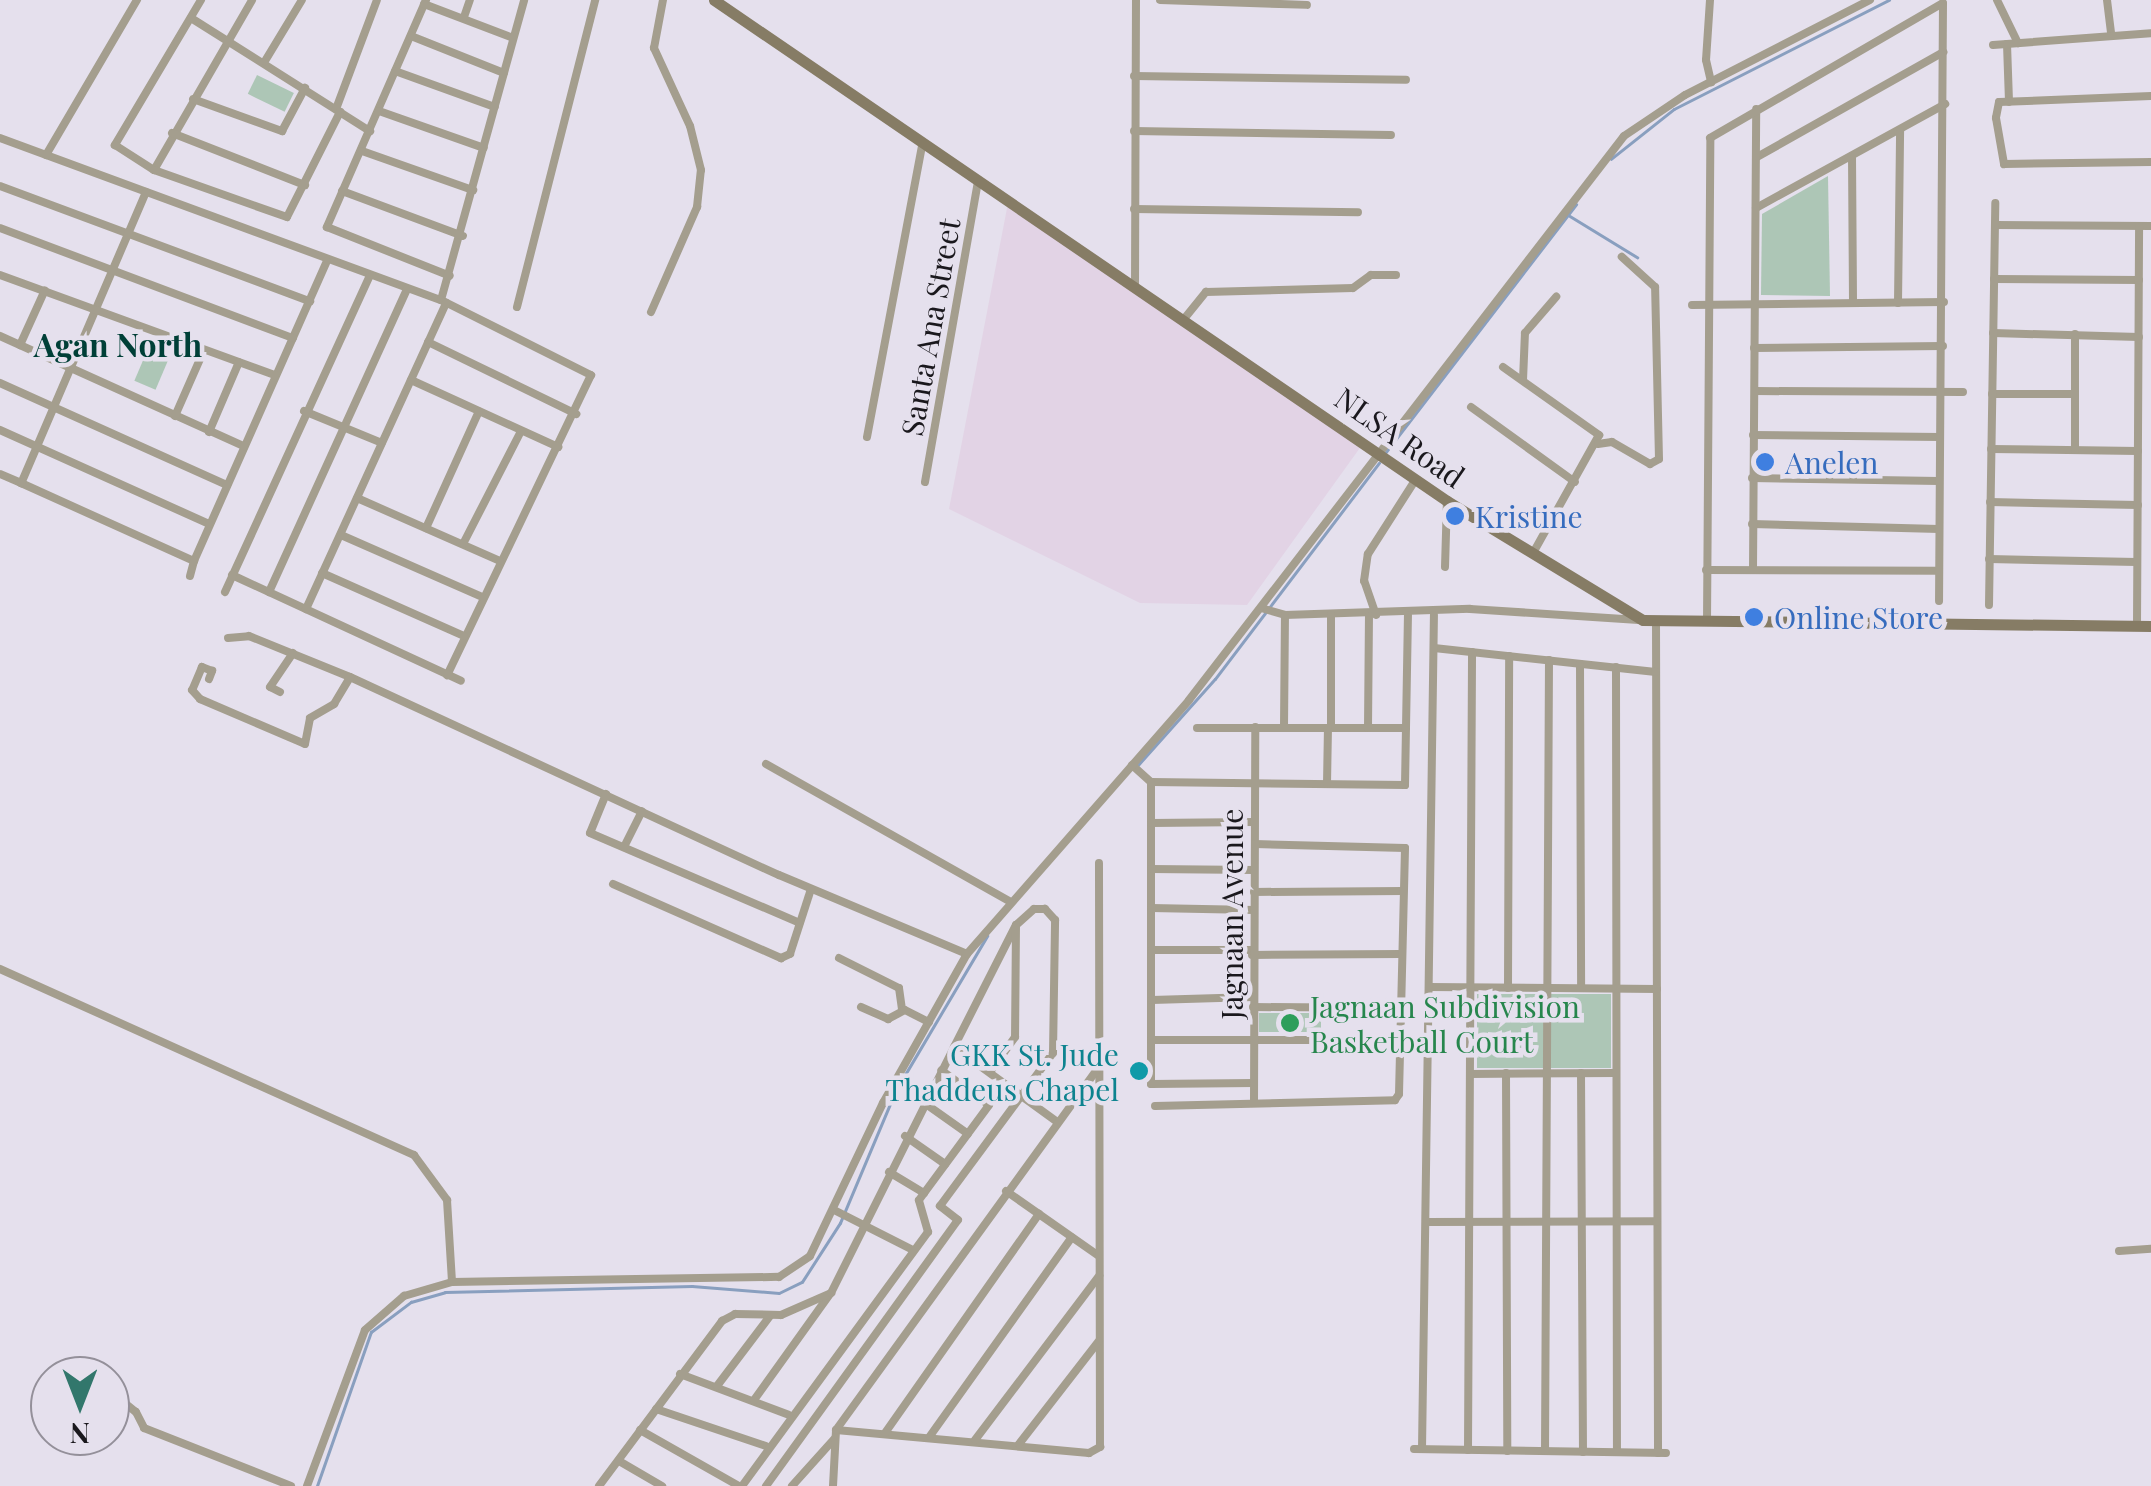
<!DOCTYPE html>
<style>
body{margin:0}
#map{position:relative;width:2151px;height:1486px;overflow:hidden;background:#e5e0ed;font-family:"Playfair Display",serif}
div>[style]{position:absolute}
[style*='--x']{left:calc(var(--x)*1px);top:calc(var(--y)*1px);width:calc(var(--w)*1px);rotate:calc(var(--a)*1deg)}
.education>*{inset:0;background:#e2d3e5}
.green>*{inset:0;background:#adc6b6;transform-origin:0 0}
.stream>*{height:2.5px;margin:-1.25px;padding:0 1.25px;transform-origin:1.25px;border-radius:1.25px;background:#899fbf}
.street>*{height:8px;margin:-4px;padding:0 4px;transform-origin:4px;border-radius:4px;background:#a49e8e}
.secondary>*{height:11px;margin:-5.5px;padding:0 5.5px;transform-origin:5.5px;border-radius:5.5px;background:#867c65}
.dots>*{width:28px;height:28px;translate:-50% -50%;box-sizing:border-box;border:5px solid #e5e0ed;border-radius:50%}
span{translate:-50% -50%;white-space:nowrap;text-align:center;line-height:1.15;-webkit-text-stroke:9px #e5e0ed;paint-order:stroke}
.street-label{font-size:30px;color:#1a181d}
.shop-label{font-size:30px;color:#366cbe}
.left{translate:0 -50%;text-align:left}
.leisure-label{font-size:30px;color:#27864d}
.culture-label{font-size:30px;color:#0d838f}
.right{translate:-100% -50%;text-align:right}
.neighbourhood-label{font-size:32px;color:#003f37;font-weight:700}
.north{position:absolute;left:30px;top:1356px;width:100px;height:100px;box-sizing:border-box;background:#e5e0ed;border:2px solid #94909a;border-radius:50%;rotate:180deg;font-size:28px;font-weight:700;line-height:40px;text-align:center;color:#1a181d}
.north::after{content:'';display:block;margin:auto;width:35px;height:45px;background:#32776c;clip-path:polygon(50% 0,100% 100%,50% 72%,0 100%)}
</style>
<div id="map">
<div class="education">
<i style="clip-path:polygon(1008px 203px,1362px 445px,1247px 605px,1140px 603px,949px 509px)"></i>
</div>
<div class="green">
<i style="left:257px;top:75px;width:41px;height:21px;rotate:26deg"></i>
<i style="clip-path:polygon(1828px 176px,1830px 296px,1761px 295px,1762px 214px)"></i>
<i style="left:150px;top:344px;width:23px;height:40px;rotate:23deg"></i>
<i style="left:1477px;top:994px;width:134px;height:74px"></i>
<i style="left:1259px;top:1013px;width:62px;height:19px"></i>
</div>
<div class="stream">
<i style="--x:1611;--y:159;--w:80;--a:-38.4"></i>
<i style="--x:1674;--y:109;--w:241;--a:-26.9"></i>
<i style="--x:1570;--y:216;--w:79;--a:31.5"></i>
<i style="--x:1386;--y:452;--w:312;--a:-52.5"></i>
<i style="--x:1138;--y:765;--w:115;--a:-48.2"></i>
<i style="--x:1215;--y:679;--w:271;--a:-52.8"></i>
<i style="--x:317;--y:1486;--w:163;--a:-70.7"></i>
<i style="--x:371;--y:1332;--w:50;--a:-36.9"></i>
<i style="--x:411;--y:1302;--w:35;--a:-16"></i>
<i style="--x:445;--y:1292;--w:247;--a:-1.4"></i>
<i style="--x:692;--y:1286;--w:87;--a:4.6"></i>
<i style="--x:779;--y:1293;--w:25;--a:-26"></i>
<i style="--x:802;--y:1282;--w:70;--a:-57.2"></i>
<i style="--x:840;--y:1223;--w:144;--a:-67.2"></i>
<i style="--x:896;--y:1090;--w:179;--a:-59.4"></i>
</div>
<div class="street">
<i style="--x:201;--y:0;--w:169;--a:120.7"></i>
<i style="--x:115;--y:145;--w:46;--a:32.7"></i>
<i style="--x:154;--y:170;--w:196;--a:-60"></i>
<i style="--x:426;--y:0;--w:248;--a:113.6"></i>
<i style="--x:327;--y:227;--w:132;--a:21.7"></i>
<i style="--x:1160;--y:0;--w:147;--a:1.9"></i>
<i style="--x:1710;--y:0;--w:60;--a:93.8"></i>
<i style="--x:1706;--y:60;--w:23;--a:77"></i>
<i style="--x:1997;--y:0;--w:48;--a:64"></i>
<i style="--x:2107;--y:0;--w:35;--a:83"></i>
<i style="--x:424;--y:4;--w:95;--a:20.9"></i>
<i style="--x:464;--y:17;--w:18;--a:-71"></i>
<i style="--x:191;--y:18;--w:212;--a:32.3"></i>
<i style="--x:411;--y:36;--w:100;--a:21.7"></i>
<i style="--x:2007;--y:44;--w:58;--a:88"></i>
<i style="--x:1993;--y:45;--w:158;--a:-4.3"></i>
<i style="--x:265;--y:61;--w:71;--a:-58.8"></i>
<i style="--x:395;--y:71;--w:106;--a:19.8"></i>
<i style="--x:1134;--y:76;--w:272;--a:0.8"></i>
<i style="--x:2151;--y:96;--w:152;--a:177.7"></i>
<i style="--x:1999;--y:102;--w:16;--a:101"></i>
<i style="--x:1996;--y:118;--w:47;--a:80.1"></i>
<i style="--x:2004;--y:164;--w:147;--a:-0.8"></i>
<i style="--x:193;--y:99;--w:95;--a:19.8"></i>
<i style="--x:282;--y:131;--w:49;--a:-61.9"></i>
<i style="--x:336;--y:109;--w:116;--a:-69.4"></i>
<i style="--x:379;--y:111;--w:111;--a:19.4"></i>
<i style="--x:1134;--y:131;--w:257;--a:0.9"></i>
<i style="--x:172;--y:133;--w:143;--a:21.4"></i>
<i style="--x:0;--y:138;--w:470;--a:20.2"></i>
<i style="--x:441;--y:300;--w:311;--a:-74.5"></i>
<i style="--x:362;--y:151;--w:118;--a:19.4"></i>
<i style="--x:46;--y:155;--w:180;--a:-59.6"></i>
<i style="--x:1852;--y:156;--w:147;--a:89.6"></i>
<i style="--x:1757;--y:157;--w:214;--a:-29.4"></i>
<i style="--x:154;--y:170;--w:141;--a:19.5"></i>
<i style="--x:287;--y:217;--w:118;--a:-63.2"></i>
<i style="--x:0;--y:186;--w:331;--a:20.4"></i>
<i style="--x:342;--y:191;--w:129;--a:20.4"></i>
<i style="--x:146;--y:192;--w:317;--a:113.2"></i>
<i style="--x:21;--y:483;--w:190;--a:24.3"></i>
<i style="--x:194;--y:561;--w:328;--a:-66.1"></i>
<i style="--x:1756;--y:208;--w:216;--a:-28.8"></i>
<i style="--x:1134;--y:209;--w:224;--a:0.8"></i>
<i style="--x:1995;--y:225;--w:156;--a:0.4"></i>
<i style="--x:0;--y:228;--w:313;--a:20.6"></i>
<i style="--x:0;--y:275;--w:293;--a:20"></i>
<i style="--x:1994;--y:279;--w:145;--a:0.4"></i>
<i style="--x:1135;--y:286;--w:286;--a:-89.8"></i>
<i style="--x:441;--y:300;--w:168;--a:26.6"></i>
<i style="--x:591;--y:375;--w:333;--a:115.6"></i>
<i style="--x:1898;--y:303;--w:172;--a:-89.3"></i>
<i style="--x:1692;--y:305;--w:252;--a:-0.7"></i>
<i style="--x:517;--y:307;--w:317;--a:-75.7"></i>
<i style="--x:651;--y:312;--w:115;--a:-66.3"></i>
<i style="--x:697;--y:207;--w:37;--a:-84"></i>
<i style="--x:701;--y:170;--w:45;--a:-104"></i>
<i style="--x:690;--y:126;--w:86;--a:-114.8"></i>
<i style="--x:654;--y:48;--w:49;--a:-79.4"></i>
<i style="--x:1184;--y:319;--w:35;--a:-51"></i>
<i style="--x:1206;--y:292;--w:147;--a:-1.6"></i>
<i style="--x:1353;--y:288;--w:22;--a:-36"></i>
<i style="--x:1371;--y:275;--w:25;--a:0"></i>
<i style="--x:1993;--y:333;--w:146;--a:1.6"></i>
<i style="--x:0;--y:336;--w:268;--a:24.3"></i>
<i style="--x:428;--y:342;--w:165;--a:25.9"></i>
<i style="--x:20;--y:345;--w:60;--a:-65.6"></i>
<i style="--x:1754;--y:348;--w:189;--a:-0.6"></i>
<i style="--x:1503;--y:367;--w:118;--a:35.3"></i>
<i style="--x:1599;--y:435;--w:135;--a:119.2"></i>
<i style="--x:411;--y:380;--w:162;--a:24.5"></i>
<i style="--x:1523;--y:380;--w:47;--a:-87.6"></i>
<i style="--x:1525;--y:333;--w:48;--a:-49.3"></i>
<i style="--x:0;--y:383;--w:249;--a:24.2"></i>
<i style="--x:1755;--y:391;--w:208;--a:0.3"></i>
<i style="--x:1992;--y:394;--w:82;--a:0"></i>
<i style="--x:1471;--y:407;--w:128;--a:35.8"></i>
<i style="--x:304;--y:411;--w:84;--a:22.3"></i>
<i style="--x:175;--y:416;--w:72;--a:-66.3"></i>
<i style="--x:0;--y:430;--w:229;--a:24.2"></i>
<i style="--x:209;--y:432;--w:76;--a:-66.8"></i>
<i style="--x:1753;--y:435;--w:187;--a:0.6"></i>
<i style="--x:867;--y:437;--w:300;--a:-79.3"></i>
<i style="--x:1598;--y:444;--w:14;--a:-8"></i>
<i style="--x:1612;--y:442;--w:44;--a:30.1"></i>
<i style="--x:1650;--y:464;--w:10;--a:-29"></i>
<i style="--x:1659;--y:459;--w:172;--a:-91.3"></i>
<i style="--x:1655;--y:287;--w:45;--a:-137.7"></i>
<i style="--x:1991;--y:449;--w:147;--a:0.8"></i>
<i style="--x:2075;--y:450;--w:116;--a:-90"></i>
<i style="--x:0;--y:474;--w:23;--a:23"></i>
<i style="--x:1752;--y:478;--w:187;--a:0.9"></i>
<i style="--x:925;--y:482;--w:307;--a:-80"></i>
<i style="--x:357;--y:498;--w:156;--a:23.8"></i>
<i style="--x:1990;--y:502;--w:148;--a:1.2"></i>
<i style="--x:1752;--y:524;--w:187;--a:1.5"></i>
<i style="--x:426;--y:528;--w:128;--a:-65.6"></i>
<i style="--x:341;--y:535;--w:154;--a:23.7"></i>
<i style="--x:463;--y:544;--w:127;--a:-62.8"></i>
<i style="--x:1989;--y:559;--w:148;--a:1.2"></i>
<i style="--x:1445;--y:567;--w:66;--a:-88.3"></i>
<i style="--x:1753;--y:569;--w:460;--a:-89.6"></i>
<i style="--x:1706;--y:570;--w:233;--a:0.2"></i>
<i style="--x:322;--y:573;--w:155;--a:23.9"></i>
<i style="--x:232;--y:575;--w:252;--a:24.8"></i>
<i style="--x:190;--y:576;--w:16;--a:-75"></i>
<i style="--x:225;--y:592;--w:346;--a:-65.4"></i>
<i style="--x:269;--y:592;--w:333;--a:-65.5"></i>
<i style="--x:1989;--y:605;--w:402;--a:-89.1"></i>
<i style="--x:1261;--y:608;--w:25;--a:16"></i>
<i style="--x:1285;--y:615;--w:185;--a:-1.9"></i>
<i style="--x:1470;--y:609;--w:169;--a:3.7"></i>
<i style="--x:306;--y:609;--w:337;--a:-65.4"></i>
<i style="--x:1331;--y:615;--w:113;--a:90"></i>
<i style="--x:1376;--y:615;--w:36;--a:-109"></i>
<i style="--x:1364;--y:581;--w:27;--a:-82"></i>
<i style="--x:1368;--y:554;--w:89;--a:-57.4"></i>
<i style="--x:1656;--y:621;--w:832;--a:89.86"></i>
<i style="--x:1707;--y:622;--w:484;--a:-89.6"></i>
<i style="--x:1710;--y:138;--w:269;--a:-30.1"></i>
<i style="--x:1943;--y:3;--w:598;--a:90.38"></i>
<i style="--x:2137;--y:626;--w:400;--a:-89.7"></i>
<i style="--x:228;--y:638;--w:21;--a:-5"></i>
<i style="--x:249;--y:636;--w:109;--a:22.1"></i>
<i style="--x:350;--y:677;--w:472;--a:24.8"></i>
<i style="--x:779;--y:875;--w:204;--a:22.8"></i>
<i style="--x:1434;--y:648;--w:223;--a:6.2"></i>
<i style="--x:1580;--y:664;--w:324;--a:89.8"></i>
<i style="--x:1616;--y:667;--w:785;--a:89.93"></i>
<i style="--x:209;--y:679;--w:9;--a:-69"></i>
<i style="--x:212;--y:671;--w:11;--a:-158"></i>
<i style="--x:202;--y:667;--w:25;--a:113"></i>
<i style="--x:192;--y:690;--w:12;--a:48"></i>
<i style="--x:200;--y:699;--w:114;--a:23.2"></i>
<i style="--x:305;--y:744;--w:26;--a:-79"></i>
<i style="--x:310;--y:718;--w:28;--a:-30"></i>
<i style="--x:334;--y:704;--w:31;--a:-59"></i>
<i style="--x:280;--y:692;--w:11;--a:-153"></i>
<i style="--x:270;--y:687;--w:41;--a:-55.9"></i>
<i style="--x:1284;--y:727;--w:112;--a:-89.5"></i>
<i style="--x:1197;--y:728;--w:209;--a:0"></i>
<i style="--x:1368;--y:728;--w:112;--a:-89.5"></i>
<i style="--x:766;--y:764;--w:279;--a:29.4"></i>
<i style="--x:1132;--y:765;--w:25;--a:42"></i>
<i style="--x:1151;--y:782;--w:254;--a:0.7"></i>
<i style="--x:1405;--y:785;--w:170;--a:-89"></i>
<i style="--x:1151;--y:782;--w:302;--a:90"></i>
<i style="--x:1151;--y:1084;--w:103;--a:-0.6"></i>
<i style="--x:1327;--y:784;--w:56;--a:-89"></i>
<i style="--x:606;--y:794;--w:42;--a:112.3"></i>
<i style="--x:590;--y:833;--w:228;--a:23.2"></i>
<i style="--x:1151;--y:823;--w:103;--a:-0.6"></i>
<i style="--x:624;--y:847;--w:40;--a:-63.4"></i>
<i style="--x:1151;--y:869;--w:103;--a:0.6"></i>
<i style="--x:613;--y:884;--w:184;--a:23.8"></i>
<i style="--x:781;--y:958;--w:10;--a:-24"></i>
<i style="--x:790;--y:954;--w:68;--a:-72.1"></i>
<i style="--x:1254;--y:892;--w:149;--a:-0.4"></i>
<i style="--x:1151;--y:908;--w:103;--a:1.1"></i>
<i style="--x:1152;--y:950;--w:101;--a:0"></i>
<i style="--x:1252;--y:955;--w:149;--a:-0.4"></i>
<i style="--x:839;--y:958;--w:67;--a:26.6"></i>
<i style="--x:899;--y:988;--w:22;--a:82"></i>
<i style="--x:0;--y:969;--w:454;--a:24.2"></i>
<i style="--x:414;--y:1155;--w:56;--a:53.7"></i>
<i style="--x:447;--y:1200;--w:82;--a:86.5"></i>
<i style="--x:1429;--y:987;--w:228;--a:0.5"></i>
<i style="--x:1508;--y:988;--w:332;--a:-89.8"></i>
<i style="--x:1152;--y:1000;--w:101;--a:-1.7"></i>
<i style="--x:861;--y:1007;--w:30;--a:24"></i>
<i style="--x:888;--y:1019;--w:19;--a:-28"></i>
<i style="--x:905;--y:1010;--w:27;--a:27"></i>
<i style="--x:1253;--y:1007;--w:147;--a:0.4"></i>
<i style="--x:1151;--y:1040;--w:249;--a:0"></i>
<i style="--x:954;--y:1047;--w:137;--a:-63.1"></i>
<i style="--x:1506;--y:1073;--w:378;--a:89.8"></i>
<i style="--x:1581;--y:1073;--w:379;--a:89.7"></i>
<i style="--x:1470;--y:1074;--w:146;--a:-0.4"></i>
<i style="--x:1254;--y:1101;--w:374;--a:-89.8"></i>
<i style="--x:923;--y:1102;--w:55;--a:35.4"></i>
<i style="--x:1155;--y:1106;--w:240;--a:-1.4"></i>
<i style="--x:1395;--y:1100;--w:7;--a:-56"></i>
<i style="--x:1399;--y:1094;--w:246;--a:-88.6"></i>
<i style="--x:1405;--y:848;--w:150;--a:-178.5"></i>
<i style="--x:905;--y:1136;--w:49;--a:35"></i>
<i style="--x:889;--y:1172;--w:41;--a:31"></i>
<i style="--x:1006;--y:1191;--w:113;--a:35"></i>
<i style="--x:836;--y:1211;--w:84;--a:26.9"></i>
<i style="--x:1426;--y:1222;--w:231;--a:-0.2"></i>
<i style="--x:2119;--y:1251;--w:32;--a:-4"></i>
<i style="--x:680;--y:1374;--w:116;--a:20.6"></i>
<i style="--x:717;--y:1386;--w:88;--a:-52.9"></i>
<i style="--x:110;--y:1391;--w:33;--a:39"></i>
<i style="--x:136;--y:1412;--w:18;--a:63"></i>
<i style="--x:144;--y:1428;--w:158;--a:21.5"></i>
<i style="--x:754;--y:1400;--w:130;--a:-54.4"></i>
<i style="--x:656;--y:1409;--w:116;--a:18.6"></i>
<i style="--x:640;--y:1430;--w:114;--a:29.5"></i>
<i style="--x:836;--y:1430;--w:254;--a:5.2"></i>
<i style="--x:1089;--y:1453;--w:13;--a:-29"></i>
<i style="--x:1100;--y:1447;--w:584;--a:-90.1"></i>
<i style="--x:885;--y:1433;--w:268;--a:-54.9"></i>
<i style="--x:930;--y:1436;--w:244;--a:-54.5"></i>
<i style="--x:975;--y:1440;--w:206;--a:-52.9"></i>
<i style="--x:1019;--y:1444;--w:130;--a:-52.2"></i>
<i style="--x:1414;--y:1449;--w:252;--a:0.9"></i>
<i style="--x:1422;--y:1449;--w:834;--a:-89.18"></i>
<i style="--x:1468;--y:1450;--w:798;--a:-89.71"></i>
<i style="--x:1545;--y:1451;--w:791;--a:-89.71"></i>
<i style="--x:619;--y:1461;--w:50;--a:30.2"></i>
<i style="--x:307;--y:1486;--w:166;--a:-69.6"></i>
<i style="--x:365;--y:1330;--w:52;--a:-41.1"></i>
<i style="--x:404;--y:1296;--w:50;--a:-16.3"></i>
<i style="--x:452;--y:1282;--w:327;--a:-0.9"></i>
<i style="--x:779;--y:1277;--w:37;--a:-34"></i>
<i style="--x:810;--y:1256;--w:170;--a:-64.5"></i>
<i style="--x:883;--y:1103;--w:171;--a:-60.6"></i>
<i style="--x:967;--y:954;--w:337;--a:-48.8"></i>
<i style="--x:1189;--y:700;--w:712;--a:-52.36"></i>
<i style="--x:1624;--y:136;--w:73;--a:-33.9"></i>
<i style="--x:1685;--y:95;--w:208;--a:-27.2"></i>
<i style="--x:599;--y:1486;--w:206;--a:-53.3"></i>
<i style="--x:722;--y:1321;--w:15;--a:-28"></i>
<i style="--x:735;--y:1314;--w:46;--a:1.2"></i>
<i style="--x:781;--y:1315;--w:55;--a:-23.7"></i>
<i style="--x:831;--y:1293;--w:275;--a:-63.4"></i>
<i style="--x:954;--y:1047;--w:126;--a:36"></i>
<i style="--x:742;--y:1486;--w:315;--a:-53.8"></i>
<i style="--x:928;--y:1232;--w:33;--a:-106"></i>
<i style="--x:919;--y:1200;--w:118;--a:-53.6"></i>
<i style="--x:989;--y:1105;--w:59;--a:-143.9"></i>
<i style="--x:766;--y:1486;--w:328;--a:-54.2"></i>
<i style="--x:958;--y:1220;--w:23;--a:-142"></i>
<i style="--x:940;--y:1206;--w:190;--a:-53.6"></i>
<i style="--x:1053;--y:1053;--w:133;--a:-89.1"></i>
<i style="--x:1055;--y:920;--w:15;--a:-132"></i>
<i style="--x:1045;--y:909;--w:11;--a:180"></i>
<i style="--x:1034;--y:909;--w:24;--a:138"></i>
<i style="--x:1016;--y:925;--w:112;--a:90.5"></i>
<i style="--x:1015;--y:1037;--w:43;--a:125.5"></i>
<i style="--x:792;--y:1486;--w:64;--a:-48.1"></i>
<i style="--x:833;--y:1486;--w:56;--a:-86.9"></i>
<i style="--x:836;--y:1430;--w:445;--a:-54.1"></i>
</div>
<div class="secondary">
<i style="--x:714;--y:0;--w:888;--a:34.35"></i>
<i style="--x:1447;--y:501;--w:229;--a:31.3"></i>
<i style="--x:1643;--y:620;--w:508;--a:0.68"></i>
</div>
<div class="dots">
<i style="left:1765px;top:462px;background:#3f7fe0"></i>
<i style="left:1455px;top:516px;background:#3f7fe0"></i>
<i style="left:1754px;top:617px;background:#3f7fe0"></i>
<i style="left:1290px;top:1023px;background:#2e9e5b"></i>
<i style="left:1139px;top:1071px;background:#0f9aa8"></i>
</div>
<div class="street-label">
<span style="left:930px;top:327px;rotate:-80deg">Santa Ana Street</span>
<span style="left:1400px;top:437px;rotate:35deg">NLSA Road</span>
<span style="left:1231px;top:914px;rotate:-90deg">Jagnaan Avenue</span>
</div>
<div class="shop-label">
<span class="left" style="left:1785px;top:462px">Anelen</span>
<span class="left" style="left:1475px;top:516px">Kristine</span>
<span class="left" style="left:1774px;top:617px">Online Store</span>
</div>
<div class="leisure-label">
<span class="left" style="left:1310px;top:1023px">Jagnaan Subdivision<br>Basketball Court</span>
</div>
<div class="culture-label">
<span class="right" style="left:1119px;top:1071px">GKK St. Jude<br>Thaddeus Chapel</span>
</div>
<div class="neighbourhood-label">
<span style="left:118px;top:344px">Agan North</span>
</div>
<div class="north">N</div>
</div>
